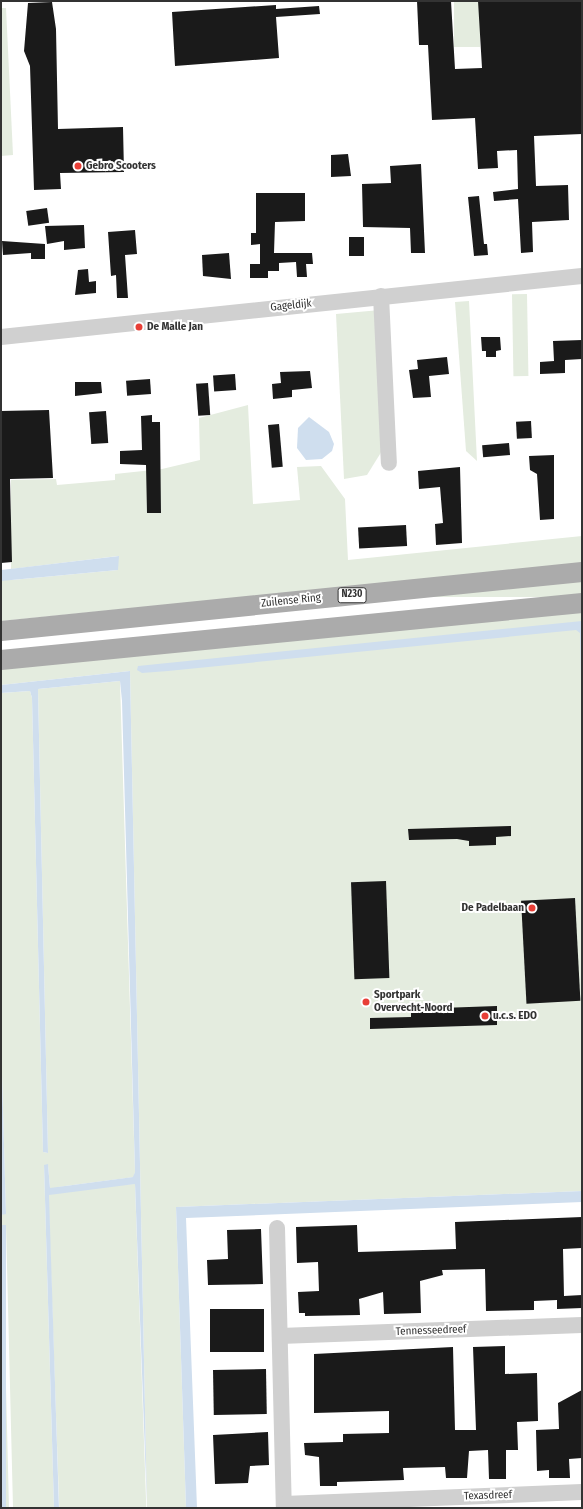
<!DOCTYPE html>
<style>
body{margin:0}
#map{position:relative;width:583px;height:1509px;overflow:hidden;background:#fff;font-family:"Fira Sans Condensed",sans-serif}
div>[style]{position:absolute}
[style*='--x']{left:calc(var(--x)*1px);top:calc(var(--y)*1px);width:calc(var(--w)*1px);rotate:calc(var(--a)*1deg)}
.green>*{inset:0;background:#e4ecdf;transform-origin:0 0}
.water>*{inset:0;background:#cfdeee;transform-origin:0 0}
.building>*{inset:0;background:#1a1a1a;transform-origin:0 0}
.minor>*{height:16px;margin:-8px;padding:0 8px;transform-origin:8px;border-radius:8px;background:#d0d0d0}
.major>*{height:20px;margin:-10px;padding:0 10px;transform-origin:10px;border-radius:10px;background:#ababab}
.dots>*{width:11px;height:11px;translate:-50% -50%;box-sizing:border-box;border:2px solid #fff;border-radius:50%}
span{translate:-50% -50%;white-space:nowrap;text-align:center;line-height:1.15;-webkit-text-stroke:4px #fff;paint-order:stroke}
.shield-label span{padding:1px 3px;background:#fff;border:1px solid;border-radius:3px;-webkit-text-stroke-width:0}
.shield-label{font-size:10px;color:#333;font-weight:700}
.poi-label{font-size:11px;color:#333;font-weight:700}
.left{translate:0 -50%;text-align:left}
.right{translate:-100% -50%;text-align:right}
.street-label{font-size:11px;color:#333}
.frame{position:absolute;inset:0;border:2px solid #333;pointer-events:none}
</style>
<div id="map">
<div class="green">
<i style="left:454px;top:1px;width:26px;height:46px"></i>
<i style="clip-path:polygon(1px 8px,6px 8px,13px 155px,1px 156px)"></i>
<i style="left:527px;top:294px;width:82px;height:15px;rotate:89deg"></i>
<i style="clip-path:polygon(469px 301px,477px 461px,466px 451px,455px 302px)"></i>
<i style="clip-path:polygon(380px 310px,385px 446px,367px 475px,344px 479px,336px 314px)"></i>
<i style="clip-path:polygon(248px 405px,253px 504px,300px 500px,297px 467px,321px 466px,345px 499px,348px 560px,582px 536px,582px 564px,1px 621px,1px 581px,118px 570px,118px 556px,11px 569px,11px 480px,56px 479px,57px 485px,115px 480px,115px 474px,162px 469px,200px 460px,199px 418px)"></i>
<i style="left:582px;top:580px;width:17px;height:584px;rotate:90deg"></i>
<i style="clip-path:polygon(582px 610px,582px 1191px,176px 1207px,186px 1508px,147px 1508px,130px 671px,1px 685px,1px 669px)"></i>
<i style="clip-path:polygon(120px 681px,135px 1172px,134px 1177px,50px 1188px,48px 1165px,44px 1165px,54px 1508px,13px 1508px,6px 1225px,2px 1225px,9px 1508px,1px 1508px,1px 1215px,6px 1213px,1px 1041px,1px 693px,30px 691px,32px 698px,43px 1152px,48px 1153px,38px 689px)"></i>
<i style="left:135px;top:1184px;width:324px;height:87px;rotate:88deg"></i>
</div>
<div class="water">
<i style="clip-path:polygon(309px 417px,329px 432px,334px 444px,332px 451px,322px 459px,306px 460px,297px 448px,298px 428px)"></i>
<i style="clip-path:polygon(119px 556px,118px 570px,1px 581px,1px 570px)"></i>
<i style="clip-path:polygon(582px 621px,582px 731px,580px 633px,576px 630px,168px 671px,142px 673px,137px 670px,138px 666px)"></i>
<i style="clip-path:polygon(130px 671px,147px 1508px,135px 1184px,49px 1195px,59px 1508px,54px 1508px,44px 1165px,48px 1164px,50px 1188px,133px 1177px,135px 1172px,122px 701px,120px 681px,38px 689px,48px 1153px,43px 1152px,32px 698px,30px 691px,1px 693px,1px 685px)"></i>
<i style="clip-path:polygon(1px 1041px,6px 1214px,1px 1215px)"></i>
<i style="clip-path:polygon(582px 1191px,582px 1202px,186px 1218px,197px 1508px,186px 1508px,176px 1207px)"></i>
<i style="left:2px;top:1225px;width:4px;height:283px"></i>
</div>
<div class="building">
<i style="clip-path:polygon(417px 1px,451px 1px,455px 69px,482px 68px,478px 1px,582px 1px,582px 134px,534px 136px,536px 186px,568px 185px,569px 220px,532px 222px,533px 252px,521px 253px,518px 199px,494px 201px,493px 192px,518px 189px,517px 150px,497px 151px,498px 168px,478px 169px,475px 118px,432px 120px,428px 45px,419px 45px)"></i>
<i style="clip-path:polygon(52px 2px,56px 29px,58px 129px,123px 127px,124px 172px,60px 173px,61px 189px,34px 190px,30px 66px,24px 51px,28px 3px)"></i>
<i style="clip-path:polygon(276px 5px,276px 9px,319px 6px,320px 14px,276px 17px,279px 58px,175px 66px,172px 12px)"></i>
<i style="clip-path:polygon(348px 154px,351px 176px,331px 177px,331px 155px)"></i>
<i style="clip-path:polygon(421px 164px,425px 253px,411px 253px,410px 228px,363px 227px,362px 184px,391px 183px,390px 166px)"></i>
<i style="clip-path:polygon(256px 193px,305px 193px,305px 221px,275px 222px,274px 253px,312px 253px,313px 264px,306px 264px,307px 277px,297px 277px,296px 262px,279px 263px,279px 271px,268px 271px,268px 278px,250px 278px,250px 264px,260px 264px,260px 244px,251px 245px,251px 233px,256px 233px)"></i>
<i style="clip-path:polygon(479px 196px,484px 244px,487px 244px,488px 255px,474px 256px,468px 197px)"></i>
<i style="left:47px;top:208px;width:15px;height:21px;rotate:82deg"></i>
<i style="clip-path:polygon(84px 225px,85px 248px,64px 250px,64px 241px,47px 244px,45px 226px)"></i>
<i style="clip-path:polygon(135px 230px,137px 254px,125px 255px,128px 298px,117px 298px,116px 275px,111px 276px,108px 232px)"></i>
<i style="left:364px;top:237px;width:19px;height:15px;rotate:90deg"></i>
<i style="clip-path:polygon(2px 241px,45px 244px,45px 259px,31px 259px,31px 253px,3px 255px)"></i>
<i style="clip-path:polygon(229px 253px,231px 279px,203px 276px,202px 255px)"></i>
<i style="clip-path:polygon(88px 269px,89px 282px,96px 281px,96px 293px,75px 295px,78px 270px)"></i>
<i style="clip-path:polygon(481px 337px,500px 337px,501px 350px,496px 351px,496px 357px,486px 357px,486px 351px,482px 351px)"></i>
<i style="clip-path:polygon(582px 340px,582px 359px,565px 360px,565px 373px,540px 374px,540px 362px,554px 361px,553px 341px)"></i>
<i style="clip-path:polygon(447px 357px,449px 374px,429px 376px,431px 397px,413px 398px,409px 370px,418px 369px,417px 360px)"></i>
<i style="clip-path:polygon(310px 371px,312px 388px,292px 390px,292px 397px,273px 399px,272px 384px,281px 383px,280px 372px)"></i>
<i style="left:235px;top:374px;width:16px;height:22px;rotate:86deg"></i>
<i style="left:150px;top:379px;width:15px;height:24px;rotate:86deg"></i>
<i style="clip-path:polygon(75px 382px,101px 382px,102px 393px,75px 396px)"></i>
<i style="left:208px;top:383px;width:32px;height:12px;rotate:86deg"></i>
<i style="clip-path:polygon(49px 410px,53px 478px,10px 479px,12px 562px,1px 563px,1px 411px)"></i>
<i style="left:106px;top:411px;width:32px;height:17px;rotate:86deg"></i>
<i style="clip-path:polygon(152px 415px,152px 422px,160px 422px,161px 513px,147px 513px,146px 465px,120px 464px,120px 451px,142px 450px,141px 416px)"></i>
<i style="left:531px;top:421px;width:17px;height:15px;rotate:87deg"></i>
<i style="left:279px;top:424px;width:43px;height:11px;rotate:85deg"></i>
<i style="left:509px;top:443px;width:12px;height:27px;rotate:85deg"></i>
<i style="clip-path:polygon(554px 455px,554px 519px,540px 520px,537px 474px,530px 470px,529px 456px)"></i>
<i style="clip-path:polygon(460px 467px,462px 543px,436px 545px,435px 524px,443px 523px,440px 487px,419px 489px,418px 471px)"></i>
<i style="left:406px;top:525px;width:21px;height:48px;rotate:87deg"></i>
<i style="clip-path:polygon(511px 826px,511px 836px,496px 837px,496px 845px,469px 846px,469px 841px,457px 839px,409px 840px,408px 829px)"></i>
<i style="left:386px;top:881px;width:97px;height:35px;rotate:88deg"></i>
<i style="left:575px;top:898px;width:103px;height:54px;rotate:87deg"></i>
<i style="clip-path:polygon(497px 1006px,497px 1025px,370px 1029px,370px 1018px,411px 1017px,411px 1012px,441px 1011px,441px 1008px)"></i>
<i style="clip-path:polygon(582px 1217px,582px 1248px,563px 1249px,564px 1296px,582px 1295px,582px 1308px,557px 1309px,557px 1300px,534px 1301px,534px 1310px,486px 1311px,485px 1269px,442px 1270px,443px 1275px,420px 1281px,421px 1313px,384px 1314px,383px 1292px,359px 1299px,360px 1315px,305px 1316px,305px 1313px,299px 1313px,298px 1292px,319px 1291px,318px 1262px,297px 1263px,296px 1227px,357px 1225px,358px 1252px,456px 1249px,455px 1222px)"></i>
<i style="clip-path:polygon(261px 1229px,263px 1284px,208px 1285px,207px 1260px,228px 1259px,227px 1230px)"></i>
<i style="left:264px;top:1309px;width:43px;height:54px;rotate:90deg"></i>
<i style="clip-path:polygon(505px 1346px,505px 1374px,537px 1373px,538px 1421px,517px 1422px,518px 1450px,506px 1450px,506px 1479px,489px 1479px,488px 1450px,469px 1451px,467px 1478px,446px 1478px,445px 1467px,403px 1468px,404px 1480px,337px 1482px,337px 1486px,320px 1486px,319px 1457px,305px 1455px,304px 1443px,343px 1442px,343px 1434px,389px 1433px,389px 1411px,314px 1413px,314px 1354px,453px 1347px,455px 1430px,476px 1430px,473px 1347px)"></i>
<i style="left:266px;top:1369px;width:45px;height:53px;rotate:89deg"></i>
<i style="clip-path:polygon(582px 1390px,582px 1458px,569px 1459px,570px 1478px,549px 1478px,549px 1470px,537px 1471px,536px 1430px,559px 1429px,558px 1403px)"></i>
<i style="clip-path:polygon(268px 1432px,269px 1465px,250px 1466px,248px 1483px,215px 1484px,213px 1435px)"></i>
</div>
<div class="minor">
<i style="--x:381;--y:296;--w:167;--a:87.3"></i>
<i style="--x:1;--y:337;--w:584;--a:-5.99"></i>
<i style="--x:277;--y:1228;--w:280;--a:88.6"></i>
<i style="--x:280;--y:1336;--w:302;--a:-2.1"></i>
<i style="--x:284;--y:1504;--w:298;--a:-2.3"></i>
</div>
<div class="major">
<i style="--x:1;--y:631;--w:584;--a:-5.8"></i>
<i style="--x:1;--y:660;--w:584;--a:-5.6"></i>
</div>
<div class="dots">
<i style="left:78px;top:166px;background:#e83f37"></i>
<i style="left:139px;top:327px;background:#e83f37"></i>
<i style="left:532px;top:908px;background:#e83f37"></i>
<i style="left:366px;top:1002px;background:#e83f37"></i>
<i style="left:485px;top:1016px;background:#e83f37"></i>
</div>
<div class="shield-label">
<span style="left:352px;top:595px">N230</span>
</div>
<div class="poi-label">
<span class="left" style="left:86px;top:166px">Gebro Scooters</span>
<span class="left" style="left:147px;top:327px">De Malle Jan</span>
<span class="right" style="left:524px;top:908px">De Padelbaan</span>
<span class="left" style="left:374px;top:1002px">Sportpark<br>Overvecht-Noord</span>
<span class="left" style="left:493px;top:1016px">u.c.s. EDO</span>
</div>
<div class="street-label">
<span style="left:291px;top:306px;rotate:-6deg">Gageldijk</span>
<span style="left:291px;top:601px;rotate:-6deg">Zuilense Ring</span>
<span style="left:431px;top:1331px;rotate:-2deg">Tennesseedreef</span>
<span style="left:488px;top:1496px;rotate:-2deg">Texasdreef</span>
</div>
<div class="frame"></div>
</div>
